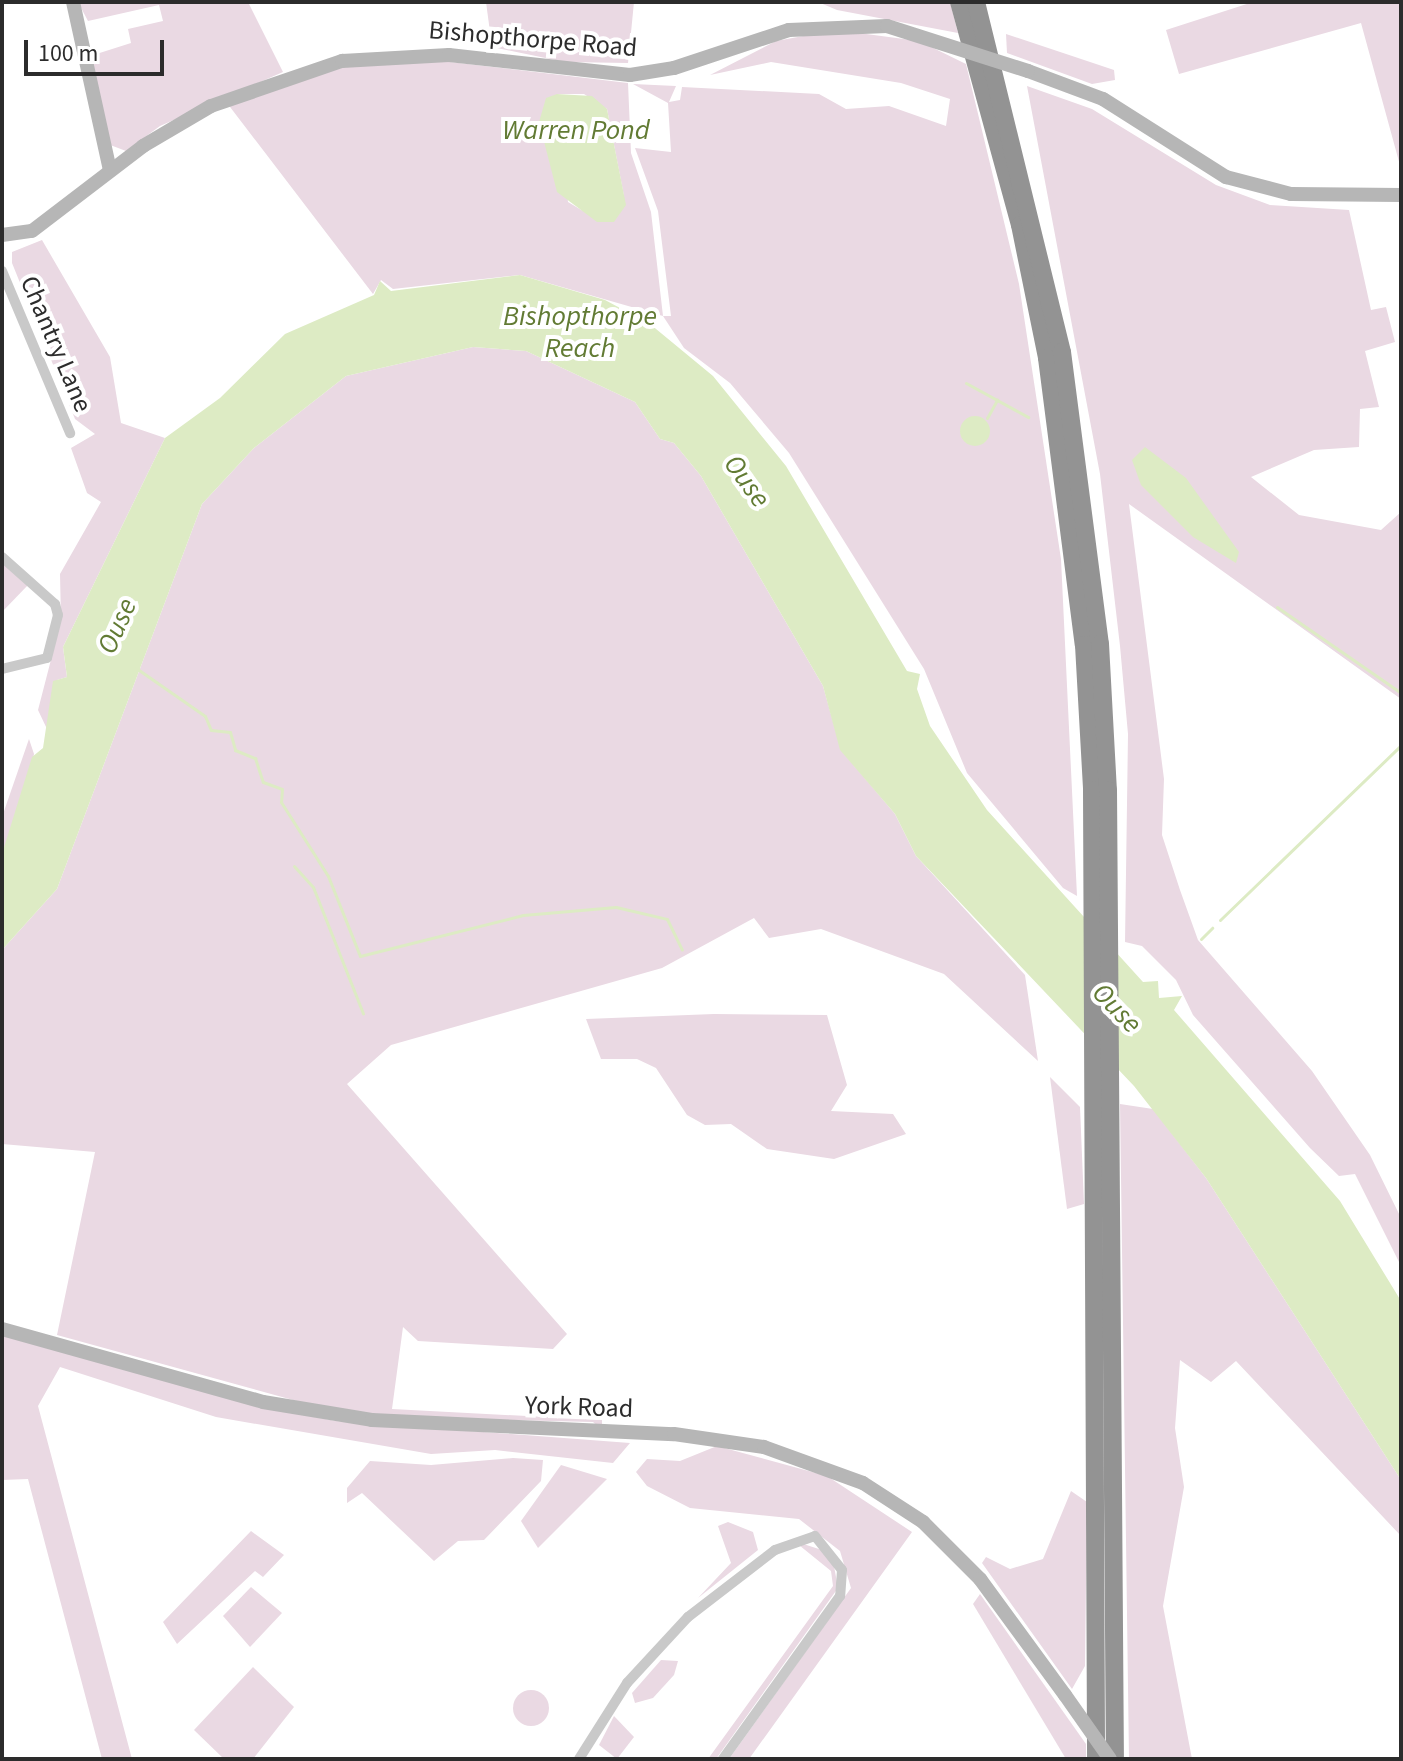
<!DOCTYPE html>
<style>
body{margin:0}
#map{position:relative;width:1403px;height:1761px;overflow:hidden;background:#fff;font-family:"Source Sans 3",sans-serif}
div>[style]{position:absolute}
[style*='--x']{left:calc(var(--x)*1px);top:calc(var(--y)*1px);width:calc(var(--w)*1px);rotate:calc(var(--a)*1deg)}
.green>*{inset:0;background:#ead9e3}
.round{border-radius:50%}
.water>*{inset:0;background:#ddebc4}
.stream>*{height:3px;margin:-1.5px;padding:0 1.5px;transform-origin:1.5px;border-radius:1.5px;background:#ddebc4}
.street>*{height:10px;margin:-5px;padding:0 5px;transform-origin:5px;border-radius:5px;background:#c9c9c9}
.secondary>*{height:14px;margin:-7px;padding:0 7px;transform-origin:7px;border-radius:7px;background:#b6b6b6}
.highway>*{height:18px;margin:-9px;padding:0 9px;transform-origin:9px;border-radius:9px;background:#939393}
.secondary-bridge>*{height:14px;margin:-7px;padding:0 7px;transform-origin:7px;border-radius:7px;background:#b6b6b6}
span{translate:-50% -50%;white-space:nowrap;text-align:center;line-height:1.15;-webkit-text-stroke:8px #fff;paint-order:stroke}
.street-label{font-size:26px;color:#2c2c2c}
.water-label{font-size:28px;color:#627b34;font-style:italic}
.frame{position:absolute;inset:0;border:4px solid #2c2c2c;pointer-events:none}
.scale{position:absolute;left:24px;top:40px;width:140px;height:36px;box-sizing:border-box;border:4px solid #2c2c2c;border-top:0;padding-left:10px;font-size:24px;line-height:28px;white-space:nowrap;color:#2c2c2c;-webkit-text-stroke:6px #fff;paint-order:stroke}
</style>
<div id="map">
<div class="green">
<i style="clip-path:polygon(248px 2px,283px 72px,160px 126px,126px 151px,105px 143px,87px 57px,131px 43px,128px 29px,163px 21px,159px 5px,88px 21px,79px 4px)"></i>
<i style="clip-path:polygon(486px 2px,634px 2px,628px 63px,565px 62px,492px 47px)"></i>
<i style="clip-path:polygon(818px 2px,950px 2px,958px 33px,837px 10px)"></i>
<i style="clip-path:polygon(1253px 2px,1401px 2px,1401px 169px,1361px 23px,1179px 74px,1166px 30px)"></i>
<i style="clip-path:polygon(evenodd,836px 30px,919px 41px,966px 64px,1019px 284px,1061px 559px,1077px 896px,1063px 888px,967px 773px,924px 669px,789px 453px,730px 383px,684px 348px,663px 316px,520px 275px,393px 289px,381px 280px,373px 294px,227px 103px,342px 63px,399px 56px,628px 83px,631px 153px,651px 212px,663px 316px,671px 316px,658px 211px,635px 148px,671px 152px,668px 103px,633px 84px,676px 86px,669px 102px,680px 100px,682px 87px,819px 94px,846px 109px,889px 106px,946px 126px,950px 99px,901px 83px,771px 62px,710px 75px,776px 41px,836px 30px,557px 94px,584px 94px,607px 109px,624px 196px,583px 211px,568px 202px,557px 94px)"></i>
<i style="clip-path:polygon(1006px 34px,1114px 70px,1115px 80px,1092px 84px,1007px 53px)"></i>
<i style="clip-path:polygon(1027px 86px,1092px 109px,1216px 185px,1270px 205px,1349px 210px,1371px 310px,1386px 307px,1395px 342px,1365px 351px,1379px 407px,1360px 409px,1359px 447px,1314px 450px,1251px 477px,1299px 515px,1381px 530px,1401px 512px,1401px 699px,1129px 504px,1164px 779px,1162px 835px,1180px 890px,1198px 940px,1312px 1071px,1370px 1155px,1401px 1218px,1401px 1266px,1355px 1174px,1339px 1176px,1310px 1148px,1193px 1015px,1176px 980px,1142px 946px,1125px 942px,1128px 734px,1120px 646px,1100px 474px)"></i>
<i style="clip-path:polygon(42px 240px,110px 357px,121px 423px,165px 438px,63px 647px,67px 677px,57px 680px,47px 729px,38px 710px,61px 621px,60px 574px,101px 502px,87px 493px,71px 448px,95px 434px,75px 419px,12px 263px,12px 252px)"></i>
<i style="clip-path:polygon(473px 347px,526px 351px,635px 402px,660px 439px,674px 443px,701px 476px,823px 686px,841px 750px,895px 814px,916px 856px,1025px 975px,1038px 1061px,944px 974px,821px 929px,769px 938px,754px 918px,662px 968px,391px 1045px,347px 1084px,567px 1334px,553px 1349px,418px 1341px,403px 1327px,392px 1409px,602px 1420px,602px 1430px,593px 1422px,390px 1417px,322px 1408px,57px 1335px,95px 1152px,2px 1144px,2px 950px,57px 889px,202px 504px,254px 448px,346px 376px)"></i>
<i style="clip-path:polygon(2px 563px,29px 584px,2px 612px)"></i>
<i style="clip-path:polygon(29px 739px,34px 754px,27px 789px,2px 854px,2px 817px)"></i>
<i style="clip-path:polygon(714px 1014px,827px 1015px,847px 1085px,831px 1111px,893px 1114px,906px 1134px,834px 1159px,767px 1149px,731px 1124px,705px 1125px,687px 1115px,656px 1068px,637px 1059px,601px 1059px,586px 1019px)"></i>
<i style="clip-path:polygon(1050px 1077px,1080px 1107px,1084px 1204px,1067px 1209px)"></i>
<i style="clip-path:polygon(1120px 1104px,1153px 1109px,1206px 1178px,1401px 1480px,1401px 1536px,1236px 1361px,1211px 1382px,1180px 1360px,1175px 1428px,1184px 1487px,1163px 1606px,1192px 1759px,1129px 1759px)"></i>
<i style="clip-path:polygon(2px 1334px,252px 1405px,336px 1421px,630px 1443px,613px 1463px,495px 1450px,431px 1454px,216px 1417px,60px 1367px,38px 1406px,132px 1759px,102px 1759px,28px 1479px,2px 1480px)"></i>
<i style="clip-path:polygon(717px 1446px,827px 1476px,912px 1532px,749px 1759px,729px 1759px,851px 1588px,840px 1551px,799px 1519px,690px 1508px,647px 1486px,636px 1472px,647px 1459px,680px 1461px)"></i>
<i style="clip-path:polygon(513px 1458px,543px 1460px,541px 1481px,484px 1540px,458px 1541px,434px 1561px,362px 1493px,347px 1503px,347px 1488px,370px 1461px,431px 1465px)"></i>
<i style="clip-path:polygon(561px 1465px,607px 1479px,538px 1548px,521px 1521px)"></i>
<i style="clip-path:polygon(1071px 1491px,1087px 1502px,1085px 1666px,1072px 1689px,982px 1563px,986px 1557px,1010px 1569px,1043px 1559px)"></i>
<i style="clip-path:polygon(728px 1522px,753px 1532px,758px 1550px,698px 1598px,731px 1563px,718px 1526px)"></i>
<i style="clip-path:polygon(251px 1531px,284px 1555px,263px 1577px,255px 1571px,177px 1644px,163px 1622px)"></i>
<i style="clip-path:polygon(794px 1541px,822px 1550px,834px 1566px,838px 1588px,716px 1759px,708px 1759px,833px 1586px,831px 1571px)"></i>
<i style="clip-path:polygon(251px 1587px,282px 1613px,250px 1647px,223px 1616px)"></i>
<i style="clip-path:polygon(980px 1594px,1086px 1744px,1086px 1759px,1066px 1759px,973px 1604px)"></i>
<i style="clip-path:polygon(661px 1660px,678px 1661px,674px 1675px,653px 1698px,635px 1703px,632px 1693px)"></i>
<i style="clip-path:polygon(253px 1667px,294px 1707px,253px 1759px,224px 1759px,194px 1730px)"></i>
<i class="round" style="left:513px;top:1690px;width:36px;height:36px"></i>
<i style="clip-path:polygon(614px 1716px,634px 1737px,617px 1759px,599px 1745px)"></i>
</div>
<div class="water">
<i style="clip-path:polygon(557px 94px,592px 96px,607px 109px,626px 205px,614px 222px,597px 222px,557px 192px,539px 122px,546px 98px)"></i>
<i style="clip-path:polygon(520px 275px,605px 300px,650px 324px,713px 376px,786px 466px,907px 671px,920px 674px,917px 689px,930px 726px,987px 810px,1143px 982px,1158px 981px,1159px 998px,1182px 996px,1174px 1010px,1340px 1201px,1401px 1301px,1401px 1480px,1206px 1178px,1134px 1086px,916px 856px,895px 814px,840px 750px,823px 686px,701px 476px,674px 443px,660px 439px,635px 402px,526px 351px,473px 347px,346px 376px,254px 448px,202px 504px,57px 889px,2px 950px,2px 854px,32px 757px,43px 748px,53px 681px,67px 677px,63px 647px,165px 438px,220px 398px,285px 334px,374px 295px,380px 281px,391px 291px)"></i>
<i class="round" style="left:960px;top:416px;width:30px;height:30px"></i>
<i style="clip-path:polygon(1145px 447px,1186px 478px,1239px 552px,1236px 563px,1193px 537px,1141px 485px,1132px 460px)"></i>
</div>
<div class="stream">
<i style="--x:966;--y:383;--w:71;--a:28.7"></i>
<i style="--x:987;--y:418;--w:21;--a:-61"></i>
<i style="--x:1277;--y:607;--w:151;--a:34.7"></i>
<i style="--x:136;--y:668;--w:84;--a:34.8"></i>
<i style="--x:205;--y:716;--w:15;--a:67"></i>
<i style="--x:211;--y:730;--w:19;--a:6"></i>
<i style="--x:230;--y:732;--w:19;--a:74"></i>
<i style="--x:235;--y:750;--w:22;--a:22"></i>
<i style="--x:255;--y:758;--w:25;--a:72"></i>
<i style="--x:263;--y:782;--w:20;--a:20"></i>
<i style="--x:282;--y:789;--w:13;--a:94"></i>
<i style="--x:281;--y:802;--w:88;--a:57.6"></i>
<i style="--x:328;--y:876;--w:86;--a:68.2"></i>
<i style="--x:360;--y:956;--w:168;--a:-14.1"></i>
<i style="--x:523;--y:915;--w:93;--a:-4.9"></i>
<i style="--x:616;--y:907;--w:52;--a:13.2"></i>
<i style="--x:667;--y:919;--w:34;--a:64"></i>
<i style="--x:294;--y:866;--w:28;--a:48"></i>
<i style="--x:313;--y:887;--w:136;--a:68.4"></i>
<i style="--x:1220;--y:920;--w:252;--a:-44"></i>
<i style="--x:1201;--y:939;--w:16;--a:-45"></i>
</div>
<div class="street">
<i style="--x:2;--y:271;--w:176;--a:67.2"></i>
<i style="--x:2;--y:557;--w:71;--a:41.6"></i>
<i style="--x:55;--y:604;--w:11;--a:75"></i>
<i style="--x:58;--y:615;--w:44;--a:104.3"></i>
<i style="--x:47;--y:658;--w:46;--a:166.3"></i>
<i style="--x:579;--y:1759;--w:90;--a:-57.7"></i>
<i style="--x:627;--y:1683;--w:90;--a:-47.3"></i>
<i style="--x:688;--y:1617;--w:110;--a:-37.6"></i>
<i style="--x:775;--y:1550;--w:42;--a:-19.3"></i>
<i style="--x:815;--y:1536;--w:43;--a:51.5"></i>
<i style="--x:842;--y:1570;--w:26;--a:94"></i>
<i style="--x:840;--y:1596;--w:201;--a:125.7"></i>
</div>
<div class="secondary">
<i style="--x:73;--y:2;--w:172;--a:77.6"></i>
<i style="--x:1028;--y:71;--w:80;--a:20.5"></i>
<i style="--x:1103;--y:99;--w:146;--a:32.4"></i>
<i style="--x:1226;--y:177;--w:67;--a:14.7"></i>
<i style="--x:1291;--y:194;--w:110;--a:0.5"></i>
<i style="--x:2;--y:235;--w:30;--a:-8"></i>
<i style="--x:32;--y:231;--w:140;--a:-37.4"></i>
<i style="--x:143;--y:146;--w:79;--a:-30.5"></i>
<i style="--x:211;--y:106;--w:139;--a:-19"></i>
<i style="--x:342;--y:61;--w:107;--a:-3.2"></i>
<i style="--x:449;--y:55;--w:182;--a:6.3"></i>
<i style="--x:630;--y:75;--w:45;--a:-9"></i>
<i style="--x:674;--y:68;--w:121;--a:-18.3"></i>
<i style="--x:789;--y:30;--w:98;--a:-2.3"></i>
<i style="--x:2;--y:1329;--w:271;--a:15.6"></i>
<i style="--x:263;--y:1402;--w:110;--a:9.4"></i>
<i style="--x:372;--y:1420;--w:302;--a:2.7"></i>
<i style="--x:674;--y:1434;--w:91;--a:8.2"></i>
<i style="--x:764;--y:1447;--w:105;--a:20"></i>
<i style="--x:863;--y:1483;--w:72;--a:33"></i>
<i style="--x:923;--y:1522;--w:81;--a:45"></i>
<i style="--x:980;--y:1579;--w:144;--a:53.8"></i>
</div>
<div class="highway">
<i style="--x:959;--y:2;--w:231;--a:74.7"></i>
<i style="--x:1020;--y:225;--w:136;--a:78.5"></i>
<i style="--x:1047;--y:358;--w:289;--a:82.7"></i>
<i style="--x:1084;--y:645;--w:145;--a:86.8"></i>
<i style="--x:1092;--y:790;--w:969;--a:89.76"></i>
<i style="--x:976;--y:2;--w:360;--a:76.2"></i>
<i style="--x:1062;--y:352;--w:294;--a:82.6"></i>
<i style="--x:1100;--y:644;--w:146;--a:86.9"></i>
<i style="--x:1108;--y:790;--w:969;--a:89.59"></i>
</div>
<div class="secondary-bridge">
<i style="--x:887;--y:26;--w:148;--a:17.7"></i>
<i style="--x:1065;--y:1695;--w:78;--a:54.9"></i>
</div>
<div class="street-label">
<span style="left:533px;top:39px;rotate:5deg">Bishopthorpe Road</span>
<span style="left:56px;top:344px;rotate:67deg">Chantry Lane</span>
<span style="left:579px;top:1407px;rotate:2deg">York Road</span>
</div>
<div class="water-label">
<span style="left:576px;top:130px">Warren Pond</span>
<span style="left:580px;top:332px">Bishopthorpe<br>Reach</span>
<span style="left:747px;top:481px;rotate:54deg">Ouse</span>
<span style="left:117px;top:626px;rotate:-66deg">Ouse</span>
<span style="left:1117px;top:1008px;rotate:46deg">Ouse</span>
</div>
<div class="frame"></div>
<div class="scale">100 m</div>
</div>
